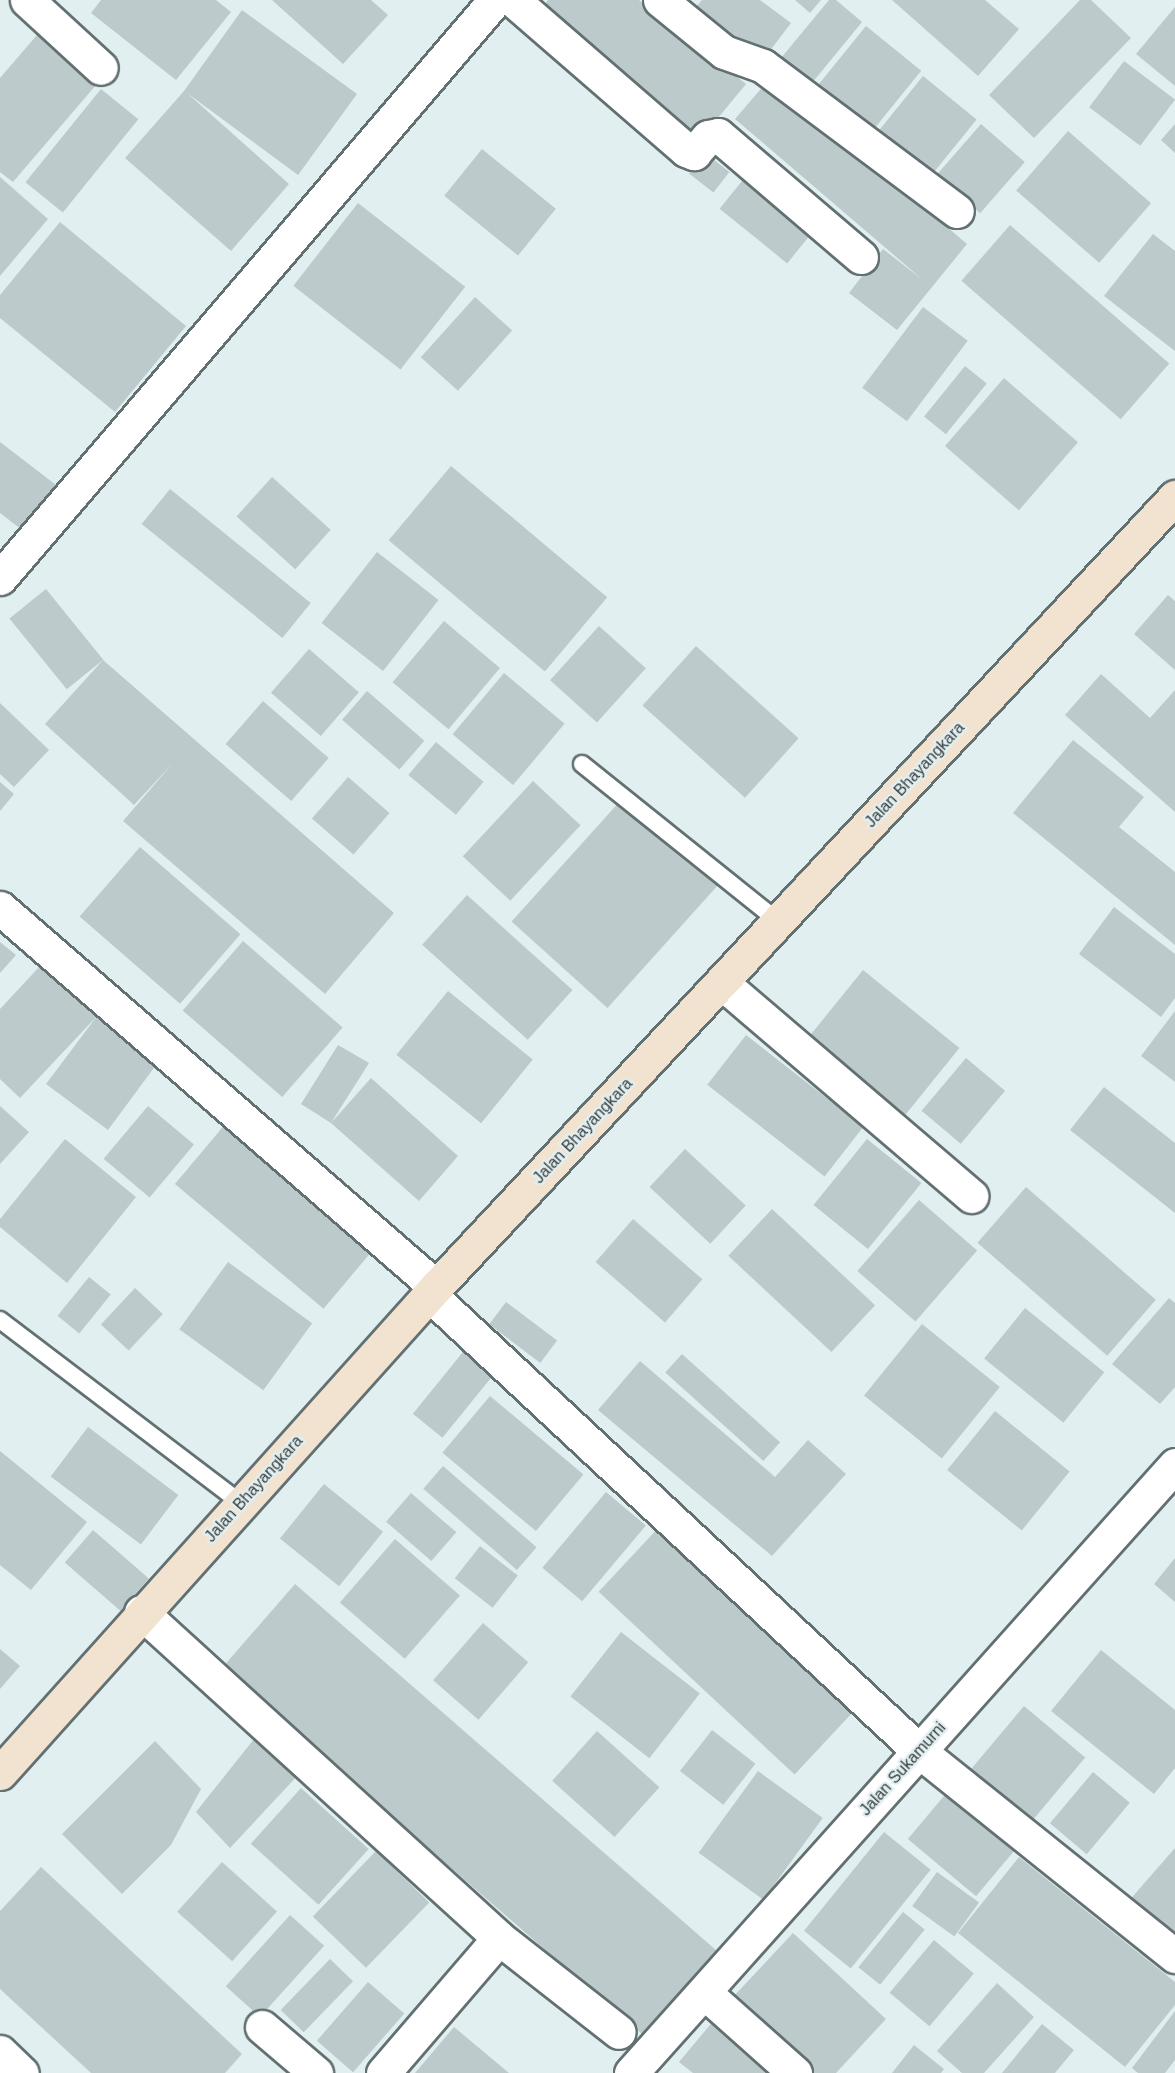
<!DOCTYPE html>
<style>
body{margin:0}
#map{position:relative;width:1175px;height:2073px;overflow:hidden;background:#e1eff1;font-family:Helvetica,sans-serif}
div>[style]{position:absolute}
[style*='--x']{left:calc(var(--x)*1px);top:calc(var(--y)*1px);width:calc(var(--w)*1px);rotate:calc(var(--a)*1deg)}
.building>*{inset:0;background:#bccacc;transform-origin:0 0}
.roads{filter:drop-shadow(2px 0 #637072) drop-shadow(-2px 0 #637072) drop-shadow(0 2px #637072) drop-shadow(0 -2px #637072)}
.service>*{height:16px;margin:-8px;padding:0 8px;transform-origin:8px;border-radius:8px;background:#fff}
.minor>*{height:33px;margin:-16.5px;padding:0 16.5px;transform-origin:16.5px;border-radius:16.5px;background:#fff}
.secondary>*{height:33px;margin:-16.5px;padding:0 16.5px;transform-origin:16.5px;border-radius:16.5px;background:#f2e3d0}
span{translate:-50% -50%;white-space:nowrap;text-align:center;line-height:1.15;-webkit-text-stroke:4.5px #e1eff1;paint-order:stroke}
.street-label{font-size:16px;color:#373d3e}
</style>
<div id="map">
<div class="building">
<i style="clip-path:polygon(101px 0,216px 0,231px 12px,176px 80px,91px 13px)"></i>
<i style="clip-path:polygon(272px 0,371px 0,388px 15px,343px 64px)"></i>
<i style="clip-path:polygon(548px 0,639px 0,746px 84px,694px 147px,537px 16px)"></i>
<i style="clip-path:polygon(702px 0,760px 0,791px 23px,760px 64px,692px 12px)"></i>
<i style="clip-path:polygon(795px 0,821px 0,810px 13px)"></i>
<i style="clip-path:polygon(829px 0,836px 0,862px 22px,812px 83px,781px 58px)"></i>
<i style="clip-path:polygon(892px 0,985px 0,1019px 29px,978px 76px)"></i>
<i style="clip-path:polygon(1080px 0,1091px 0,1131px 38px,1034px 138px,989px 95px)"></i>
<i style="clip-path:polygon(1175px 7px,1175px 86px,1136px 54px)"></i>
<i style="clip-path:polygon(242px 10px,357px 94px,298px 175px,187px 93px,289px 184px,231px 251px,125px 158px,184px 91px)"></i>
<i style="left:866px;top:26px;width:71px;height:76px;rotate:39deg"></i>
<i style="clip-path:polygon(37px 35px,96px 85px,13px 182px,0 172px,0 78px)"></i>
<i style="left:1124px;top:61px;width:64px;height:58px;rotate:37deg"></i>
<i style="left:923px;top:76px;width:69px;height:70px;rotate:39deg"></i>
<i style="clip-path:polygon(771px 77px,967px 244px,897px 330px,849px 293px,883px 249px,923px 280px,735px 119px)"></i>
<i style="left:101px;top:89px;width:48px;height:120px;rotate:39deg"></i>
<i style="left:981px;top:124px;width:58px;height:68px;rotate:41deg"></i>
<i style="clip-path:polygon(1175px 124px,1175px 153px,1161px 140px)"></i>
<i style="left:1068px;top:131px;width:110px;height:79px;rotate:41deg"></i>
<i style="left:482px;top:149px;width:95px;height:60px;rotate:39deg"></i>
<i style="left:705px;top:153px;width:31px;height:26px;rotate:38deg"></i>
<i style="left:746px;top:176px;width:87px;height:42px;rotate:39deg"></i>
<i style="clip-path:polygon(0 177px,48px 219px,0 276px)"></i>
<i style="left:358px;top:203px;width:136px;height:105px;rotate:38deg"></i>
<i style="clip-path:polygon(60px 222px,186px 326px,115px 412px,0 318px,0 295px)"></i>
<i style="left:1010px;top:225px;width:211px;height:74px;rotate:41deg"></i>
<i style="clip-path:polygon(1153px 234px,1175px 251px,1175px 351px,1104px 296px)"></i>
<i style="left:475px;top:297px;width:50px;height:81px;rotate:42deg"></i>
<i style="left:923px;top:307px;width:56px;height:101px;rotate:37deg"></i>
<i style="left:965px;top:366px;width:28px;height:65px;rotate:39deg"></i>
<i style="left:1004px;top:378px;width:98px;height:90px;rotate:41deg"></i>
<i style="clip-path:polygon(0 442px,60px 488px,26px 533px,0 513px)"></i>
<i style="left:451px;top:466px;width:204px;height:97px;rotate:40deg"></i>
<i style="left:272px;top:477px;width:79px;height:53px;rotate:42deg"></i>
<i style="left:170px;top:489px;width:181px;height:45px;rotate:39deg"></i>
<i style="left:377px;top:552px;width:78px;height:90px;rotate:38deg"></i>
<i style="left:46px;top:589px;width:91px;height:47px;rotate:51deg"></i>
<i style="clip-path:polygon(1168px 595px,1175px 601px,1175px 670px,1134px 634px)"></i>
<i style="left:444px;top:621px;width:73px;height:80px;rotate:40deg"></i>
<i style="left:599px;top:626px;width:63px;height:73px;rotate:42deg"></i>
<i style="left:696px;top:646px;width:138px;height:80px;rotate:42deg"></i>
<i style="left:309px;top:649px;width:66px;height:58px;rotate:41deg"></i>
<i style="clip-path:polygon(103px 660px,394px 913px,325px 994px,123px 821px,173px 763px,134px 805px,45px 724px)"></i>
<i style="left:504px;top:673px;width:79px;height:80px;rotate:40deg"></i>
<i style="clip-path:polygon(1101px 674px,1150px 718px,1175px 690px,1175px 812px,1065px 715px)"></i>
<i style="left:367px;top:691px;width:76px;height:38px;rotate:41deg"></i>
<i style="left:263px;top:701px;width:87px;height:57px;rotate:41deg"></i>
<i style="clip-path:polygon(0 703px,49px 750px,14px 787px,0 774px)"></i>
<i style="clip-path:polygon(1073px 740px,1144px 797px,1119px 827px,1175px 872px,1175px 945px,1013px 813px)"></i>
<i style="left:436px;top:742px;width:62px;height:43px;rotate:40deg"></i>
<i style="left:348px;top:777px;width:55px;height:55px;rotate:41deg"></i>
<i style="left:533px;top:781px;width:65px;height:103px;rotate:43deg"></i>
<i style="clip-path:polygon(0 782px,14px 794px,0 811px)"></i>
<i style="left:622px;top:799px;width:129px;height:165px;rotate:42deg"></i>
<i style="left:140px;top:847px;width:133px;height:92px;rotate:41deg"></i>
<i style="left:467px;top:895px;width:142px;height:67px;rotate:42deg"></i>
<i style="clip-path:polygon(1114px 907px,1175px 954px,1175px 998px,1161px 1017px,1079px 954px)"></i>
<i style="left:243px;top:941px;width:132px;height:92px;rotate:41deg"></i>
<i style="clip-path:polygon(0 942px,16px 955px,0 973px)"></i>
<i style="clip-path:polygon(41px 965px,97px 1016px,159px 1061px,108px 1130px,46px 1084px,97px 1016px,20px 1098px,0 1079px,0 1009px)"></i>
<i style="left:863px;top:970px;width:124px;height:88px;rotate:39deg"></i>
<i style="left:448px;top:991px;width:109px;height:82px;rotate:39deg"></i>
<i style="clip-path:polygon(1175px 1011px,1175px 1082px,1141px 1056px)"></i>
<i style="left:746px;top:1035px;width:149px;height:63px;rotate:38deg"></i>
<i style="clip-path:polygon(338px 1045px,369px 1063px,331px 1123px,371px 1078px,458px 1156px,419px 1201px,331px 1123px,301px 1104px)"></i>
<i style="left:966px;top:1058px;width:51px;height:69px;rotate:40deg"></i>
<i style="clip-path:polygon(1104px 1087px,1175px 1143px,1175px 1213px,1070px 1130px)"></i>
<i style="clip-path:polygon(0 1106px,29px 1132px,0 1164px)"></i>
<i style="left:148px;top:1106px;width:60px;height:69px;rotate:40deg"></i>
<i style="left:227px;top:1122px;width:194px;height:81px;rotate:40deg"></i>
<i style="clip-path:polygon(65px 1139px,136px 1197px,67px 1283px,0 1227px,0 1219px)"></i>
<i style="left:867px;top:1139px;width:70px;height:85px;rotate:39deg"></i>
<i style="left:685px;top:1149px;width:83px;height:52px;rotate:43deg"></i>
<i style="left:1026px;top:1187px;width:172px;height:74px;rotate:41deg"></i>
<i style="left:919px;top:1200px;width:77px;height:94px;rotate:41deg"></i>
<i style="left:772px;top:1209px;width:141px;height:64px;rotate:43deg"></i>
<i style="left:633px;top:1219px;width:92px;height:57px;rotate:41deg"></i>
<i style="left:228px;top:1262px;width:104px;height:83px;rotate:36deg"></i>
<i style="left:89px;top:1277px;width:28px;height:50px;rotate:39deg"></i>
<i style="left:135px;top:1288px;width:38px;height:50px;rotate:43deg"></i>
<i style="clip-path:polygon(1169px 1298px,1175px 1303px,1175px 1387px,1160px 1404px,1112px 1364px)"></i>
<i style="left:506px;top:1302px;width:64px;height:28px;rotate:37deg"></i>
<i style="left:1025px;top:1308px;width:102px;height:65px;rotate:39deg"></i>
<i style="left:922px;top:1324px;width:100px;height:92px;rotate:39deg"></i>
<i style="left:467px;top:1347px;width:38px;height:86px;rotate:39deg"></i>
<i style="left:682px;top:1354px;width:132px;height:25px;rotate:42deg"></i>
<i style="clip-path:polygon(640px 1361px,775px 1477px,808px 1440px,846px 1474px,772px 1556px,598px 1410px)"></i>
<i style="left:490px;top:1396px;width:122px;height:74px;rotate:40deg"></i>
<i style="left:995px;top:1411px;width:96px;height:76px;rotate:39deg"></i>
<i style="left:88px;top:1427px;width:113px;height:62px;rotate:37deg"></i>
<i style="clip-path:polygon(0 1451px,87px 1522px,31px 1590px,0 1565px)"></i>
<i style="left:443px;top:1466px;width:124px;height:30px;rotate:41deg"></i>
<i style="left:324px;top:1484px;width:76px;height:70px;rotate:39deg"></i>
<i style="left:606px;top:1492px;width:52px;height:99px;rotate:40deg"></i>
<i style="left:411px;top:1493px;width:60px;height:38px;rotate:41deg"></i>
<i style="left:660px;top:1526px;width:268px;height:90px;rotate:43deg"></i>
<i style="left:93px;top:1530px;width:74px;height:43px;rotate:41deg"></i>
<i style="left:395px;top:1539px;width:86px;height:84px;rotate:41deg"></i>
<i style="left:480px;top:1546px;width:48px;height:41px;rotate:38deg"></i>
<i style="clip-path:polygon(1175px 1558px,1175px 1602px,1154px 1584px)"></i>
<i style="left:295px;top:1584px;width:560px;height:112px;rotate:41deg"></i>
<i style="left:483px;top:1623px;width:60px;height:76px;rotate:41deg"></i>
<i style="left:621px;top:1632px;width:100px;height:82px;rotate:38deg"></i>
<i style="clip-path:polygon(0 1649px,20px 1666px,0 1689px)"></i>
<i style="clip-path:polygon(1101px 1650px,1175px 1710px,1175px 1768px,1154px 1794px,1051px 1711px)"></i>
<i style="left:1024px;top:1706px;width:80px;height:92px;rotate:40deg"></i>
<i style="left:712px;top:1730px;width:55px;height:52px;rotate:38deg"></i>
<i style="left:597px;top:1731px;width:84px;height:67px;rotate:42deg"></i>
<i style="clip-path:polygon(258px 1734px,300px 1773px,230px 1848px,196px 1812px)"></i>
<i style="clip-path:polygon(155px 1741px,201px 1789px,171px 1845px,122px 1894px,62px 1834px)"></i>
<i style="left:758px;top:1771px;width:80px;height:101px;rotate:36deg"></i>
<i style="left:1093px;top:1772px;width:48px;height:67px;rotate:40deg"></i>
<i style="left:301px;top:1788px;width:91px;height:75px;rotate:42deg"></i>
<i style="left:949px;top:1790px;width:89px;height:64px;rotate:40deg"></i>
<i style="left:884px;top:1832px;width:60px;height:127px;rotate:39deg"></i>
<i style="clip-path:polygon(1175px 1848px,1175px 1944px,1127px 1903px)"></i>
<i style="left:376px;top:1851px;width:74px;height:91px;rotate:44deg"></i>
<i style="clip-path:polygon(1019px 1857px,1175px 1982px,1175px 2005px,1125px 2067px,958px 1933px)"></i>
<i style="left:222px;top:1862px;width:74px;height:67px;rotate:42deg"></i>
<i style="clip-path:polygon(41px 1867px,242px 2054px,225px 2073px,91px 2073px,0 1989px,0 1911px)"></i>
<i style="left:937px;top:1872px;width:52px;height:42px;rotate:36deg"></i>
<i style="left:903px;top:1912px;width:28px;height:71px;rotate:39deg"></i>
<i style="left:290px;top:1915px;width:46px;height:96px;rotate:42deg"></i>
<i style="clip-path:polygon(793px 1933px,886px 2019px,836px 2073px,814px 2073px,733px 1997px)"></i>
<i style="left:934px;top:1940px;width:52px;height:69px;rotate:40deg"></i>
<i style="left:330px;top:1959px;width:32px;height:71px;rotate:44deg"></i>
<i style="left:368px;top:1982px;width:48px;height:78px;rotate:41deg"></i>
<i style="clip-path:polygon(997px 1983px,1034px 2017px,984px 2073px,962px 2073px,937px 2051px)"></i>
<i style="clip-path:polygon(1175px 2011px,1175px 2060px,1165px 2073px,1138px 2073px,1132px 2068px)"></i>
<i style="clip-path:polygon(715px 2019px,780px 2073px,693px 2073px,679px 2062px)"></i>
<i style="clip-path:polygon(1042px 2024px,1074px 2050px,1055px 2073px,1002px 2073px)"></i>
<i style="clip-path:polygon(454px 2027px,509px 2073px,415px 2073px)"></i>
<i style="clip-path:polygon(914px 2045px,944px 2069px,941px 2073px,892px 2073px)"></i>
</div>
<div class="roads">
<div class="service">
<i style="--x:582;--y:764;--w:251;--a:38.7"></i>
<i style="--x:0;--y:1320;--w:303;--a:37.2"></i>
</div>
<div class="minor">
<i style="--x:27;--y:0;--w:100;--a:42.6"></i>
<i style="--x:513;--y:0;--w:229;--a:40.9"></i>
<i style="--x:686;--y:150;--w:9;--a:21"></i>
<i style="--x:694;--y:153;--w:21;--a:-49"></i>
<i style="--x:708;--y:137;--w:10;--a:-11"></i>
<i style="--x:718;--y:135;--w:188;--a:40.5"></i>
<i style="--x:660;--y:0;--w:82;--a:39.1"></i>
<i style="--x:724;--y:52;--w:41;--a:19.7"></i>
<i style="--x:763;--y:66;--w:242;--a:36.8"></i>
<i style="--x:0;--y:578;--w:761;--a:-49.42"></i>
<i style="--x:0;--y:908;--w:578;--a:41"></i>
<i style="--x:722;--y:983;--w:328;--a:40.5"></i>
<i style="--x:429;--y:1294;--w:670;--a:43"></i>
<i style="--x:919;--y:1751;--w:328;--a:38.7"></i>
<i style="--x:141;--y:1612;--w:484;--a:42.3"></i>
<i style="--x:499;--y:1938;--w:152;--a:38.1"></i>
<i style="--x:704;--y:1992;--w:122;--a:41.7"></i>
<i style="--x:262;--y:2027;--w:71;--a:40.4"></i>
<i style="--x:0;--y:2052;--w:30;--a:44"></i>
<i style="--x:383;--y:2073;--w:178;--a:-49.3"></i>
<i style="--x:631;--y:2073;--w:816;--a:-48.18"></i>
</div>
<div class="secondary">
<i style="--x:0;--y:1773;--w:653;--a:-48.1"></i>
<i style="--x:436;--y:1287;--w:1082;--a:-46.91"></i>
</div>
</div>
<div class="street-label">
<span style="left:915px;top:775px;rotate:-47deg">Jalan Bhayangkara</span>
<span style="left:583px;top:1131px;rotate:-47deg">Jalan Bhayangkara</span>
<span style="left:254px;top:1489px;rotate:-48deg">Jalan Bhayangkara</span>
<span style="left:903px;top:1769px;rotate:-48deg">Jalan Sukamurni</span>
</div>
</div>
